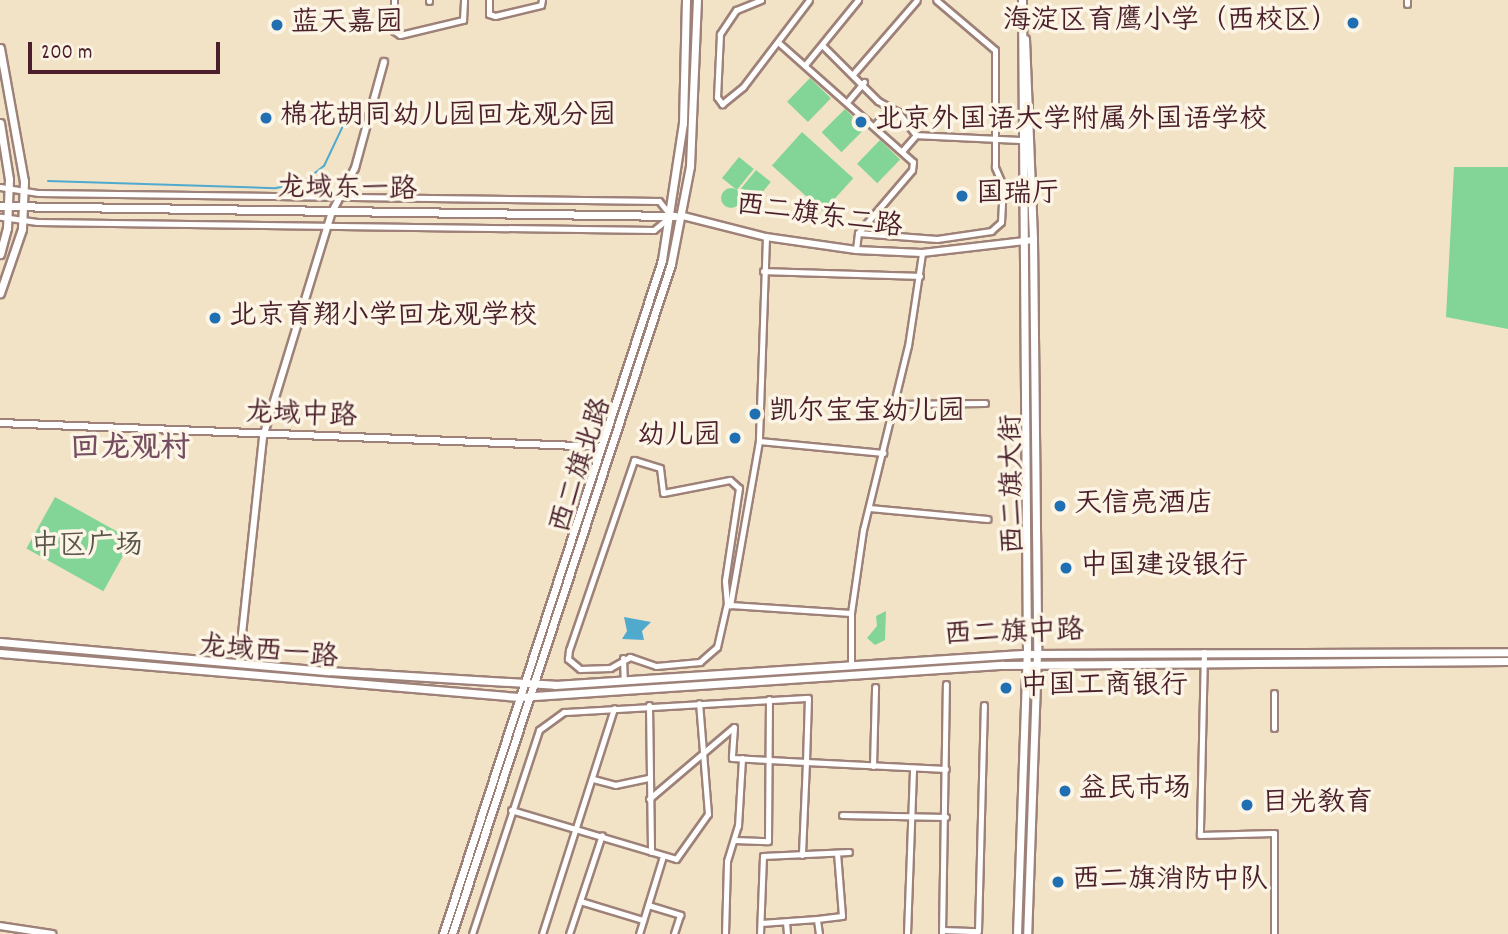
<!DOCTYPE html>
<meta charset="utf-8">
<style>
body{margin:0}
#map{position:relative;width:1508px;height:934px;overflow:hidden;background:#f2e3c6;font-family:Dekko,"LXGW WenKai TC",sans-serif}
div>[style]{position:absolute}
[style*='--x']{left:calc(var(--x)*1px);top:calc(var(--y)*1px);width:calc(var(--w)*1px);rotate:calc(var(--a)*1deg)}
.green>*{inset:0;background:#82d597;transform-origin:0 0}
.round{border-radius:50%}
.water>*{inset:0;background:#50aace}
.stream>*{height:2px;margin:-1px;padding:0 1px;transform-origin:1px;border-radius:1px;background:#50aace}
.roads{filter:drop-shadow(2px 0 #9e8178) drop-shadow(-2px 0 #9e8178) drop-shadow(0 2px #9e8178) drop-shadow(0 -2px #9e8178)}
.minor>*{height:5px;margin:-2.5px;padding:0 2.5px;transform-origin:2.5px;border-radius:2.5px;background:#fff}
.tertiary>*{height:6px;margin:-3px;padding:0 3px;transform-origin:3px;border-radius:3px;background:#fff}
.secondary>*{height:7px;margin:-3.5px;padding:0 3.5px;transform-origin:3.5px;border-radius:3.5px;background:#fff}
.dots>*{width:19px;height:19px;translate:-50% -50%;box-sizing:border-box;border:4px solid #fcf5e5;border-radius:50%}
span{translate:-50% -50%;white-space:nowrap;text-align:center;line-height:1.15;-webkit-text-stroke:7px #fcf5e5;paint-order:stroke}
.poi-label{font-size:28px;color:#4a1f2b}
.right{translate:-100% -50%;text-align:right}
.left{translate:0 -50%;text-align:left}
.street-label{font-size:28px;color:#4a1f2b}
.park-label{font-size:28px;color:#5b564b}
.neighbourhood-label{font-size:30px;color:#764e61;font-weight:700}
.scale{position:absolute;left:28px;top:42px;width:192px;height:32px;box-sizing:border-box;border:4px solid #4a1f2b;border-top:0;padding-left:9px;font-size:21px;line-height:24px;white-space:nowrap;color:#4a1f2b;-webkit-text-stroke:5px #fcf5e5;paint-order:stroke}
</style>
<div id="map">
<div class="green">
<i style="left:810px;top:78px;width:29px;height:33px;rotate:44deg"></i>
<i style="left:845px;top:109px;width:28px;height:33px;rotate:45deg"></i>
<i style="left:802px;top:132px;width:69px;height:45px;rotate:42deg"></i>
<i style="left:880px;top:140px;width:28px;height:33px;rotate:44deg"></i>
<i style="left:739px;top:157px;width:19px;height:27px;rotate:39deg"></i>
<i style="clip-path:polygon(1454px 167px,1508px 167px,1508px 329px,1446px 317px)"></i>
<i style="left:756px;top:170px;width:19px;height:28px;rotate:39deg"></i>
<i class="round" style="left:721px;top:188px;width:20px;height:20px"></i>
<i style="left:55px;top:497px;width:88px;height:59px;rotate:29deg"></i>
<i style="clip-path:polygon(886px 611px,885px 640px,875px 645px,867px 638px,877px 626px,876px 616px)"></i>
</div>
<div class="water">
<i style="clip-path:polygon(624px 617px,651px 622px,642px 631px,644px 640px,622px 639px,627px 631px)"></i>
</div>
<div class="stream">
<i style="--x:48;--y:181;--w:228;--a:1.8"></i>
<i style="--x:276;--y:188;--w:26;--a:-11"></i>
<i style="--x:302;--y:183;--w:28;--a:-38"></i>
<i style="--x:324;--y:166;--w:59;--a:-64.7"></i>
</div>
<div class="roads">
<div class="minor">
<i style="--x:394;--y:0;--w:31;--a:90"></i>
<i style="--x:394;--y:31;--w:7;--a:34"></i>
<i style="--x:400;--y:35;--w:65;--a:-13.4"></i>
<i style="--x:463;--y:20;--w:20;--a:-87"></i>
<i style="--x:489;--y:0;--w:14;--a:90"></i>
<i style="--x:489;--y:14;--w:6;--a:18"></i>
<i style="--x:495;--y:16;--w:47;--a:-13.4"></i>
<i style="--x:541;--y:5;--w:5;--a:-79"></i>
<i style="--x:761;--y:0;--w:27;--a:158"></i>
<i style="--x:736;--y:10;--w:29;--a:124"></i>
<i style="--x:720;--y:34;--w:63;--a:92.7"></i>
<i style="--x:717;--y:97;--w:9;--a:54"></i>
<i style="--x:722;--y:104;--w:27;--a:-39"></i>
<i style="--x:743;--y:87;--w:109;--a:-52.8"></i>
<i style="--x:1407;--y:0;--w:4;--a:90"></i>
<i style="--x:429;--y:1;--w:1;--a:-90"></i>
<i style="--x:779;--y:43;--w:179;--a:41.6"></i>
<i style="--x:913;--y:162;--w:8;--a:97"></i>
<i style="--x:912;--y:170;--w:83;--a:130.6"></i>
<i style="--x:858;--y:233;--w:17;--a:97"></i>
<i style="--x:822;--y:45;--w:79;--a:45"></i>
<i style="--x:878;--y:101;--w:23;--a:29"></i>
<i style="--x:898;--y:112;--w:29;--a:52"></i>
<i style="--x:916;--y:135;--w:107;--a:2.7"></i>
<i style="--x:805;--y:65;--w:84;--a:-50.8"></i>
<i style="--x:854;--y:73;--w:96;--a:-49.2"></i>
<i style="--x:848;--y:101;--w:25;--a:-50"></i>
<i style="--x:875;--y:125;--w:23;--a:-49"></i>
<i style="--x:903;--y:150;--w:20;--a:-49"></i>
<i style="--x:0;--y:187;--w:39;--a:9"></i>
<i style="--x:39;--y:193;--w:620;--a:0.74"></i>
<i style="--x:659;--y:201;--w:19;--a:51"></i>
<i style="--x:671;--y:216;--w:22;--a:141"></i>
<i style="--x:654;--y:230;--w:617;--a:-179.26"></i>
<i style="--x:37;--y:222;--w:37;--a:-172"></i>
<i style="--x:858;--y:233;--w:79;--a:4.3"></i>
<i style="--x:937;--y:239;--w:55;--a:-8.4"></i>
<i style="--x:991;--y:231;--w:13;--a:-42"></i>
<i style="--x:1001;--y:222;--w:36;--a:-87"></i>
<i style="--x:1003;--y:186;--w:21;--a:-113"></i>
<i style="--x:995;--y:167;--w:117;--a:-90"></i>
<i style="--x:995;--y:50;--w:77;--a:-139.7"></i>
<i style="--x:766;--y:237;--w:204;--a:92"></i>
<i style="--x:759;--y:441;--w:167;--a:100"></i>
<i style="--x:730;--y:605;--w:121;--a:3.8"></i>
<i style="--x:763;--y:271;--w:157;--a:1.8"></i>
<i style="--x:894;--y:404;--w:91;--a:-0.6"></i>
<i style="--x:759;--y:441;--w:125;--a:5.5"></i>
<i style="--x:634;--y:460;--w:27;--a:17"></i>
<i style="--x:660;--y:468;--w:25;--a:83"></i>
<i style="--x:663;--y:493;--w:68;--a:-11"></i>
<i style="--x:730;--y:480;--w:12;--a:42"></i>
<i style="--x:739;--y:488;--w:94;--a:98.6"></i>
<i style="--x:725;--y:581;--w:22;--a:85"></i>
<i style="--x:727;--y:603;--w:45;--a:102.8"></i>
<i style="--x:717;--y:647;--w:23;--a:139"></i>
<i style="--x:700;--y:662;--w:44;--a:174.8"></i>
<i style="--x:656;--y:666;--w:28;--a:-161"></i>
<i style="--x:630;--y:657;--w:23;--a:151"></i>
<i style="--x:610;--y:668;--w:30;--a:178"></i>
<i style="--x:580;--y:669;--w:16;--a:-140"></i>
<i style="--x:568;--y:659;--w:9;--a:-84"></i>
<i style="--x:569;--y:650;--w:201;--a:-71.1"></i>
<i style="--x:869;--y:508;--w:119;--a:5.3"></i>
<i style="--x:1204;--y:652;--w:183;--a:91.3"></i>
<i style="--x:1200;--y:835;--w:74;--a:-1.5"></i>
<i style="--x:1274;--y:833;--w:101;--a:90"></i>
<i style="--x:623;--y:658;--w:23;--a:88"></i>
<i style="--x:851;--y:665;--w:52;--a:-90"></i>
<i style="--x:851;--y:613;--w:84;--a:-81.8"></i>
<i style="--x:863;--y:530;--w:189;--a:-76.3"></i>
<i style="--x:908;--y:346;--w:94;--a:-81.4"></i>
<i style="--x:1274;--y:693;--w:35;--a:90"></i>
<i style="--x:649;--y:705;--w:147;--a:89.2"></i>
<i style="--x:734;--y:727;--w:31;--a:94"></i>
<i style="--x:732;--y:758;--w:74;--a:3.1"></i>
<i style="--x:806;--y:762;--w:93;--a:92.5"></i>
<i style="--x:873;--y:766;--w:79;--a:-88.5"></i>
<i style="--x:593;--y:779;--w:23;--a:15"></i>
<i style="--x:615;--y:785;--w:34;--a:-12"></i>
<i style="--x:649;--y:799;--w:111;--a:-40.3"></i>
<i style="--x:511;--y:810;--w:172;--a:16.5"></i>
<i style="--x:676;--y:859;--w:55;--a:-54.6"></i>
<i style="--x:708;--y:814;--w:111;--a:-94.6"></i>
<i style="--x:842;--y:815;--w:104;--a:1.1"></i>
<i style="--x:734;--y:840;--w:34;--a:2"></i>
<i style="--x:768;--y:841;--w:142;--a:-89.6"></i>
<i style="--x:580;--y:901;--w:66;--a:16.8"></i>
<i style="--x:648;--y:905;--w:34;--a:17"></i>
<i style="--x:680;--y:915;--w:20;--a:108"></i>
<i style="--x:786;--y:922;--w:12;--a:85"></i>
<i style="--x:761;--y:923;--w:56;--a:-4.1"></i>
<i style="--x:942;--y:930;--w:36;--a:2"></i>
<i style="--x:978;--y:931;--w:226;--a:-88.5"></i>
<i style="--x:472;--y:934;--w:215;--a:-71.8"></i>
<i style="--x:539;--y:730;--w:31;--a:-36"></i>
<i style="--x:564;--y:712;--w:244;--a:-3.3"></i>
<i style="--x:808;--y:698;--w:64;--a:91.8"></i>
<i style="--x:806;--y:762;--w:140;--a:2.9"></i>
<i style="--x:542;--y:934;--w:237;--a:-72.3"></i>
<i style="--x:569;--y:934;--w:104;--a:-71.6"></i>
<i style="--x:639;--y:934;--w:82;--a:-72.9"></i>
<i style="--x:725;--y:934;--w:73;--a:-88.4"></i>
<i style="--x:727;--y:861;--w:37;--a:-73"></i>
<i style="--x:738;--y:826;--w:68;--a:-86.6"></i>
<i style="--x:760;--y:934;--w:78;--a:-87.8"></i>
<i style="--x:763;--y:856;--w:86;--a:-2.7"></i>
<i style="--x:819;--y:934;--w:15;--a:-98"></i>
<i style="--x:817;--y:919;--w:25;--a:-7"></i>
<i style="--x:842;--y:916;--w:63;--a:-94.5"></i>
<i style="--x:907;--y:934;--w:166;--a:-87.9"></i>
<i style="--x:942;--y:934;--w:250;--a:-89.1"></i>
</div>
<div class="tertiary">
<i style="--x:683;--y:216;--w:86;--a:14.2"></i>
<i style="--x:766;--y:237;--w:91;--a:8.2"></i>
<i style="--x:856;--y:250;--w:66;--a:2.6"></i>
<i style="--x:922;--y:253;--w:112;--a:-6.7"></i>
<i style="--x:0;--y:423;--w:602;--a:2.28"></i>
<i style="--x:239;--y:662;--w:226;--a:-83.9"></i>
<i style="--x:263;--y:437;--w:235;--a:-73"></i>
<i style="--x:332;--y:212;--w:50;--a:-62.4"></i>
<i style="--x:355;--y:168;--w:110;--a:-74.7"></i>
<i style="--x:0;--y:926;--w:53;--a:8.7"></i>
</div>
<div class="secondary">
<i style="--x:1025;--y:39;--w:201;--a:87.7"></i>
<i style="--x:1033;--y:240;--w:413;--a:89.4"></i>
<i style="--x:1037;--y:653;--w:281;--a:92"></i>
<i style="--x:0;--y:48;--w:135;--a:79.8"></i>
<i style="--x:24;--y:181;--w:48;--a:92.4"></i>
<i style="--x:22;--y:229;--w:68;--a:109"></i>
<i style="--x:0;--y:123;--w:57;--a:80.9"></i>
<i style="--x:9;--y:179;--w:49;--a:92.3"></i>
<i style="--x:7;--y:228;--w:27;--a:105"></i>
<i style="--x:0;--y:206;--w:675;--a:0.85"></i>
<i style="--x:0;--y:642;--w:329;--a:5.1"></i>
<i style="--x:328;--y:671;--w:227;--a:3.5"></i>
<i style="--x:555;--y:685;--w:473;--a:-3.8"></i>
<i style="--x:1027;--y:654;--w:481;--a:-0.2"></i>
<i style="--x:0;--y:653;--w:521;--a:4.85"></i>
<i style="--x:519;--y:697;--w:485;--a:-3.8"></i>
<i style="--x:1003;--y:665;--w:505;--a:-0.45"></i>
<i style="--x:443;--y:934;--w:709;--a:-72"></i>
<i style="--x:662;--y:260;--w:139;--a:-81.3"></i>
<i style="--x:683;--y:123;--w:123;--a:-88.6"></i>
<i style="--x:452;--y:934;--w:705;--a:-71.9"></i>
<i style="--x:671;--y:264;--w:100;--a:-79"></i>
<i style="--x:690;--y:166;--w:166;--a:-87.6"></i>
<i style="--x:1017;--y:934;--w:280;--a:-88"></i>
<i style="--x:1027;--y:654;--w:654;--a:-90.44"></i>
</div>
</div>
<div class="dots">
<i style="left:1353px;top:23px;background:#1f6fb2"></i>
<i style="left:277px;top:25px;background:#1f6fb2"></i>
<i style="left:266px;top:118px;background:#1f6fb2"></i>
<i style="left:861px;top:122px;background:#1f6fb2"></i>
<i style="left:962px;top:196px;background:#1f6fb2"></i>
<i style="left:215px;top:318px;background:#1f6fb2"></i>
<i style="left:755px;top:414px;background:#1f6fb2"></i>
<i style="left:735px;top:438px;background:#1f6fb2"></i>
<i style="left:1060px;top:506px;background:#1f6fb2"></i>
<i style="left:1066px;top:568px;background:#1f6fb2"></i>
<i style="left:1006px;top:688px;background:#1f6fb2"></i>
<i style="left:1065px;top:791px;background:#1f6fb2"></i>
<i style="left:1247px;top:805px;background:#1f6fb2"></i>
<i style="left:1058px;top:882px;background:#1f6fb2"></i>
</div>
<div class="poi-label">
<span class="right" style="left:1339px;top:23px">海淀区育鹰小学（西校区）</span>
<span class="left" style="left:291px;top:25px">蓝天嘉园</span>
<span class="left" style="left:280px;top:118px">棉花胡同幼儿园回龙观分园</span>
<span class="left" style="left:875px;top:122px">北京外国语大学附属外国语学校</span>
<span class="left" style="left:976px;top:196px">国瑞厅</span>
<span class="left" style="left:229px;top:318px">北京育翔小学回龙观学校</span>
<span class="left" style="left:769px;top:414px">凯尔宝宝幼儿园</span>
<span class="right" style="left:721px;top:438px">幼儿园</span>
<span class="left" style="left:1074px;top:506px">天信亮酒店</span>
<span class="left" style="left:1080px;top:568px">中国建设银行</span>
<span class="left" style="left:1020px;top:688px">中国工商银行</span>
<span class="left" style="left:1079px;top:791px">益民市场</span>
<span class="left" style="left:1261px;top:805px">目光教育</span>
<span class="left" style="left:1072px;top:882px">西二旗消防中队</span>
</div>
<div class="street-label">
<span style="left:347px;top:191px;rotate:1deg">龙域东一路</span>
<span style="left:819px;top:218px;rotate:8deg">西二旗东二路</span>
<span style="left:301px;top:417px;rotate:2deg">龙域中路</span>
<span style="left:583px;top:466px;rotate:-72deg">西二旗北路</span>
<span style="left:1015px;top:484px;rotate:-91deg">西二旗大街</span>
<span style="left:1014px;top:635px;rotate:-2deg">西二旗中路</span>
<span style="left:268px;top:654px;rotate:5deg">龙域西一路</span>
</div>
<div class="park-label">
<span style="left:87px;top:548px">中区广场</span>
</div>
<div class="neighbourhood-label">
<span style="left:130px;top:451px">回龙观村</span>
</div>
<div class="scale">200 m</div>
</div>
